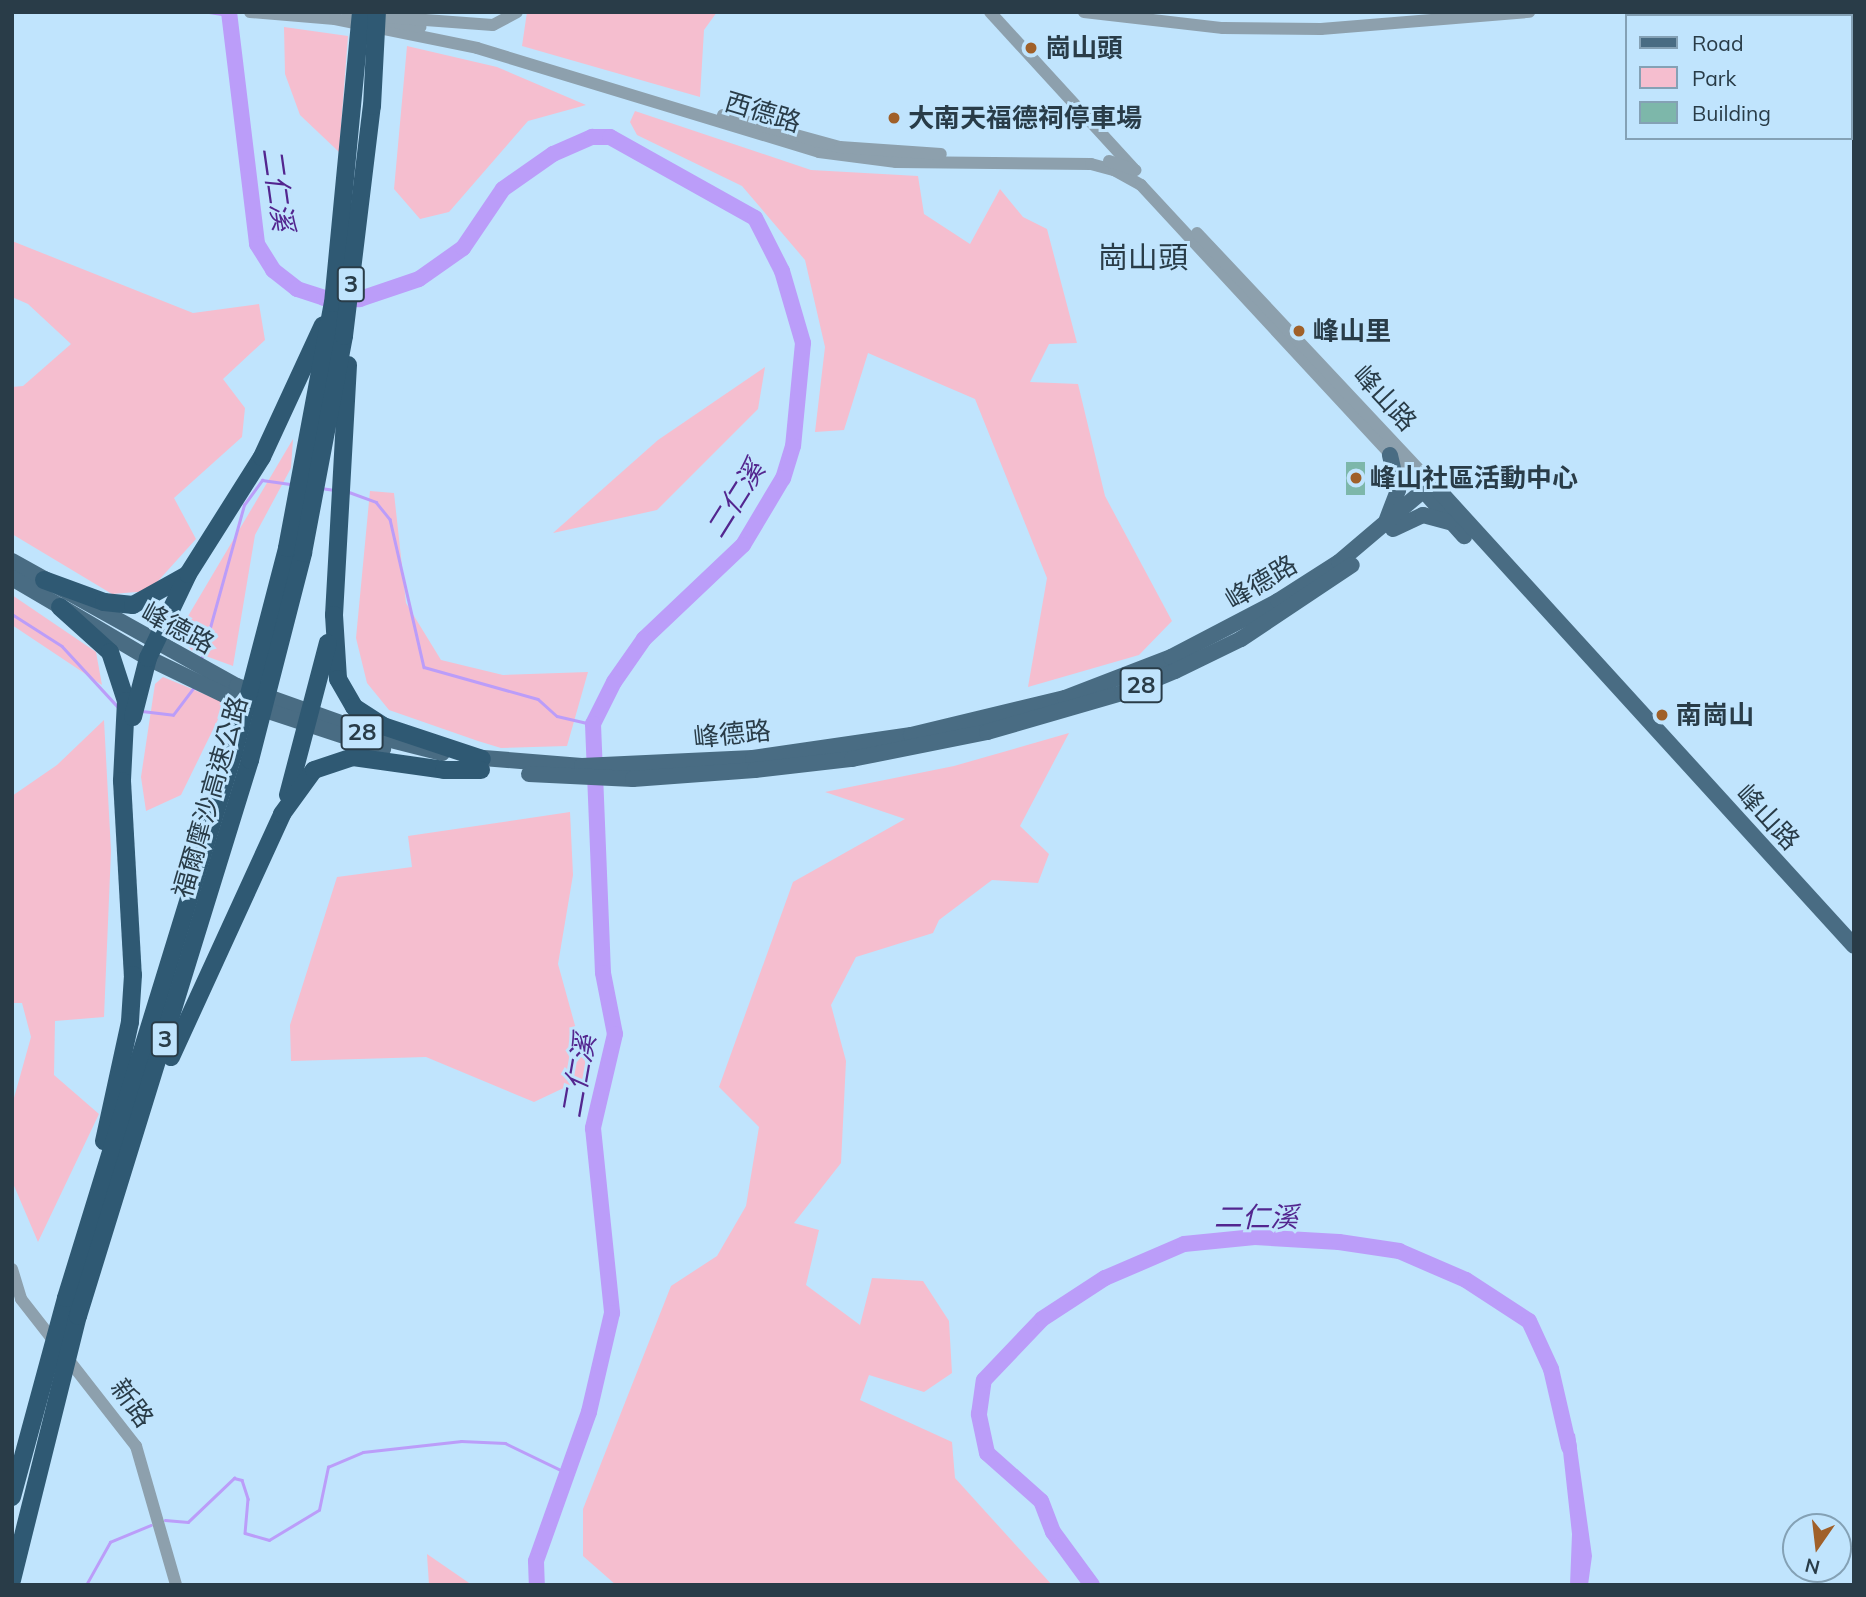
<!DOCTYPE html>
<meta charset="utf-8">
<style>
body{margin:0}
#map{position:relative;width:1866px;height:1597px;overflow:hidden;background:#c0e4fd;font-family:Mulish,"Noto Sans TC",sans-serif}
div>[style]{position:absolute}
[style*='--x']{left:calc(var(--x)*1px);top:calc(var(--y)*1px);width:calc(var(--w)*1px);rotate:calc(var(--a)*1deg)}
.green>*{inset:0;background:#f5becf}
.water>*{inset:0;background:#bb9df9}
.stream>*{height:2.5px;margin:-1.25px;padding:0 1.25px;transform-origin:1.25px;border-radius:1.25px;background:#bb9df9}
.river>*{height:16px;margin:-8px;padding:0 8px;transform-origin:8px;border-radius:8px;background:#bb9df9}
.building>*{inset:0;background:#7db7aa;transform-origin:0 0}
.minor>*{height:12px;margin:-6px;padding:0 6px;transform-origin:6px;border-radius:6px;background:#8da0ad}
.major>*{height:16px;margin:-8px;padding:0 8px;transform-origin:8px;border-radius:8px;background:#496c83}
.highway>*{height:18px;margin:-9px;padding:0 9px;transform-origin:9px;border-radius:9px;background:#2f5973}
.dots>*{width:19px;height:19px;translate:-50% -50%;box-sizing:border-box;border:4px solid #c0e4fd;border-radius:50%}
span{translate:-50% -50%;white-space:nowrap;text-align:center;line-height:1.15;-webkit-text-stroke:6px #c0e4fd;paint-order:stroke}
.shield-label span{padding:2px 5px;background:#c0e4fd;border:2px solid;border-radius:5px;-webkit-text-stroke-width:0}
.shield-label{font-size:24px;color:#293c48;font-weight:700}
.poi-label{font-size:26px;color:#293c48;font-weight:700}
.left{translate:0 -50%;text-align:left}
.street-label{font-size:26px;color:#293c48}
.water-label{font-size:28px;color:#53268f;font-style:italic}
.quarter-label{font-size:30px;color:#293c48}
.frame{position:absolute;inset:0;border:14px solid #293c48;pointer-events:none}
.legend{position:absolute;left:1625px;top:14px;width:228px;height:126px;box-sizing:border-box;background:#c0e4fd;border:2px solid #84a1b5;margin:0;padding:9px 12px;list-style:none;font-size:21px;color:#293c48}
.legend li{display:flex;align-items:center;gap:14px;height:35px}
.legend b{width:35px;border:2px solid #84a1b5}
.north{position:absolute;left:1782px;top:1513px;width:70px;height:70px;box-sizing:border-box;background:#c0e4fd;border:2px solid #84a1b5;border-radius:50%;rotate:194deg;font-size:19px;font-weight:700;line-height:28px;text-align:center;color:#293c48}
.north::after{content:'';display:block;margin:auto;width:24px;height:32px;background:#a06029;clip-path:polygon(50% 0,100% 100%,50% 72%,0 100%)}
</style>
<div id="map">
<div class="green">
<i style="clip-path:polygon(527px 12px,717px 12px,704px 30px,700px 97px,522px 46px)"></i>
<i style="clip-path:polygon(284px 27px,348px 36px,339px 152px,300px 115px,285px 74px)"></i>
<i style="clip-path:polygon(407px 46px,497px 67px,586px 105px,528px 121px,449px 212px,420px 219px,394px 189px)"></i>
<i style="clip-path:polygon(635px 111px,811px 170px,918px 176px,924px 214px,970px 244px,1000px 189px,1023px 217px,1047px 229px,1077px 343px,1049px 344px,1030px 382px,1078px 384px,1105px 496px,1172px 621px,1139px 655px,1028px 687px,1047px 578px,975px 399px,868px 353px,844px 430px,815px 432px,825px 347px,805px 260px,742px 186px,637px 135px,630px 122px)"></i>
<i style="clip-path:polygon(12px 241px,193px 313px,259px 304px,265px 340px,223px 379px,245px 408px,242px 437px,174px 498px,196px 539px,149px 591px,112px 594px,12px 534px,12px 387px,23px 386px,71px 344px,28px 304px,12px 297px)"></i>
<i style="clip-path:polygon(765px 367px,758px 409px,657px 510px,553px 533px,658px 440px)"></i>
<i style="clip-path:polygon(293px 439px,291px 468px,255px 535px,233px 666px,192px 651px,178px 633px)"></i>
<i style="clip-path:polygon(370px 491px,394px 493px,406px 603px,441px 660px,503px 675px,588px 672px,567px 746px,501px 748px,478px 741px,389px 710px,367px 683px,356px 638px)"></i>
<i style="clip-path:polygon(12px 595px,96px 652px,102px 685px,12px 625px)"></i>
<i style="clip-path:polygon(163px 677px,226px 703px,181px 795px,146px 811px,141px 777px,155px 684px)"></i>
<i style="clip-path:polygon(104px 720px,111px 851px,104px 1017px,55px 1021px,54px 1075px,99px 1114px,38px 1242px,12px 1181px,12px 1105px,31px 1037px,22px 1003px,12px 1003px,12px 796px,57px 765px)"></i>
<i style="clip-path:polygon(1069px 733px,1020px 826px,1049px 854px,1038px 883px,992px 880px,939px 920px,933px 933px,856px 957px,831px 1005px,846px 1061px,841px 1163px,794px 1223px,819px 1230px,806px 1285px,860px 1325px,872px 1278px,923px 1281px,949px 1321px,952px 1373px,924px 1392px,869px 1375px,860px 1400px,952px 1442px,955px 1478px,1052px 1585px,616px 1585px,583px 1556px,583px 1509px,671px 1286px,717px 1256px,746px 1206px,759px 1127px,719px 1087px,793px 882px,905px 819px,825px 792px,954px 766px)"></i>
<i style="clip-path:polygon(570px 812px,573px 875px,558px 964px,589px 1076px,534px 1102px,426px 1057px,291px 1061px,290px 1025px,337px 877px,412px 867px,408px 836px)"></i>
<i style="clip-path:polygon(427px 1554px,472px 1585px,429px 1585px)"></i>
</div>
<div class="water">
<i style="clip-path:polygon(1560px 1424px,1575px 1434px,1592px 1556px,1588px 1585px,1570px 1585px,1572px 1534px)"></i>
</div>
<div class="stream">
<i style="--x:209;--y:12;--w:19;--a:9"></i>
<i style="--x:321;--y:488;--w:15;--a:8"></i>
<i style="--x:349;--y:492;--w:29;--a:20"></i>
<i style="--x:376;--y:502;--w:22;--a:51"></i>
<i style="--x:390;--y:519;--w:152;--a:77.1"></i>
<i style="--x:424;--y:667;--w:118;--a:15.7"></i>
<i style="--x:538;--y:699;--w:25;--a:42"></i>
<i style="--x:557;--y:716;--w:37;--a:13"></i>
<i style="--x:12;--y:614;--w:59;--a:32.6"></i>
<i style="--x:62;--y:646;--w:83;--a:47.4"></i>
<i style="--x:201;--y:660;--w:161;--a:-74.5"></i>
<i style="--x:244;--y:505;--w:31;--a:-54"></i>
<i style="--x:262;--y:480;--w:28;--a:8"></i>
<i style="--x:142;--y:711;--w:31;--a:7"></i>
<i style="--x:173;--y:715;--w:35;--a:-53"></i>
<i style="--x:165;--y:1520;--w:23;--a:5"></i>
<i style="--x:188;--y:1522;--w:64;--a:-43.7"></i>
<i style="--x:234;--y:1478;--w:8;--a:14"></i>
<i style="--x:242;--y:1480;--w:20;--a:72"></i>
<i style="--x:248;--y:1499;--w:34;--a:95"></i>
<i style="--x:245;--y:1533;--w:25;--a:16"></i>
<i style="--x:269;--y:1540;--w:58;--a:-31"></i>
<i style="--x:319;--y:1510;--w:44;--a:-78.2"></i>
<i style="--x:328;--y:1467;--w:38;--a:-23"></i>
<i style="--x:363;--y:1452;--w:99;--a:-6.4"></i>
<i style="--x:461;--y:1441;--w:44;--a:2.6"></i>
<i style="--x:505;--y:1443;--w:67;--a:25.8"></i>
<i style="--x:86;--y:1585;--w:49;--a:-60.8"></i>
<i style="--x:110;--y:1542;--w:44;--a:-22.5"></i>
</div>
<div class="river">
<i style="--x:229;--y:12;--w:234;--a:83.1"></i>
<i style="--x:257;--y:244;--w:31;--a:58"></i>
<i style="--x:273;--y:270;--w:31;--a:38"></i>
<i style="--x:297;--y:289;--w:28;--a:18"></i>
<i style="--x:324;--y:298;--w:36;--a:2"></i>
<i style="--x:360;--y:299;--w:62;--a:-18.7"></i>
<i style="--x:419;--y:279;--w:54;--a:-35.2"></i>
<i style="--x:463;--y:248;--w:71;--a:-55.9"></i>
<i style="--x:503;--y:189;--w:61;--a:-35"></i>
<i style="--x:553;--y:154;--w:43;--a:-23.6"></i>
<i style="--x:592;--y:137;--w:18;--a:0"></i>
<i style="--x:610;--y:137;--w:166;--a:29.2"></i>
<i style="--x:755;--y:218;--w:59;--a:63"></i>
<i style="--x:782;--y:271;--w:75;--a:73.7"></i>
<i style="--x:803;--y:343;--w:103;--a:95.5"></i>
<i style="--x:793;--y:446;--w:34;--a:107"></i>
<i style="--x:783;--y:478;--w:78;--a:120.8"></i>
<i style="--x:743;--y:545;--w:137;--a:136.5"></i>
<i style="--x:644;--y:639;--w:52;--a:124.9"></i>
<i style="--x:614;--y:682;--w:47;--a:116.6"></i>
<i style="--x:593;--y:724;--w:249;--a:87.7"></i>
<i style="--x:603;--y:973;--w:62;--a:78.9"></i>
<i style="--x:615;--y:1034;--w:97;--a:103.2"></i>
<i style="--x:593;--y:1128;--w:186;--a:84.1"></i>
<i style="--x:612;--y:1313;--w:102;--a:103.1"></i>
<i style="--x:589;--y:1412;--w:158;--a:109.6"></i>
<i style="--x:536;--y:1561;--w:24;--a:88"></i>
<i style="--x:1092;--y:1585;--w:66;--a:-126.3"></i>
<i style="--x:1053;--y:1532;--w:33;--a:-111"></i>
<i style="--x:1041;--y:1501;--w:72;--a:-138.4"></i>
<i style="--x:987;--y:1453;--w:40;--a:-102"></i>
<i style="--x:979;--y:1414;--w:34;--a:-82"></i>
<i style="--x:984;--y:1380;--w:84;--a:-46.4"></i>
<i style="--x:1042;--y:1319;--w:75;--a:-33.1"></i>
<i style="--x:1105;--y:1278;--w:86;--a:-23.3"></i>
<i style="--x:1184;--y:1244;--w:71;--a:-5.6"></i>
<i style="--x:1255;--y:1237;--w:84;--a:3.4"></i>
<i style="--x:1339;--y:1242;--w:61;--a:8.5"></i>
<i style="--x:1399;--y:1251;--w:73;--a:23.4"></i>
<i style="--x:1466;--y:1280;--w:75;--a:33.1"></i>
<i style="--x:1529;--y:1321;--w:53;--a:65.4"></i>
<i style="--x:1551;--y:1369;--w:80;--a:77"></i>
</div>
<div class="building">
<i style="left:1346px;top:462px;width:19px;height:33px"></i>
</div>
<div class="minor">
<i style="--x:250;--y:12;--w:85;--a:4.7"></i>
<i style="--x:335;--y:19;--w:145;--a:11.5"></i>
<i style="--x:477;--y:48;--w:357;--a:16.9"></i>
<i style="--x:819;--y:152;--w:78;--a:7.4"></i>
<i style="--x:896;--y:162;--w:195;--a:0.6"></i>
<i style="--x:1091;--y:164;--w:24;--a:15"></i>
<i style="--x:1114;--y:170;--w:31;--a:29"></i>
<i style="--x:1141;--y:185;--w:415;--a:47.2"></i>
<i style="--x:347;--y:12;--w:75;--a:11.6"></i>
<i style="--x:990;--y:12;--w:212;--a:47.5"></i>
<i style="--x:1084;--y:12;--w:140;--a:6.6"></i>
<i style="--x:1223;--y:28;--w:98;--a:0.6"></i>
<i style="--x:1321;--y:29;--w:209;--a:-4.7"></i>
<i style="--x:385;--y:17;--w:108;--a:4.2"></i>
<i style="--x:493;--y:25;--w:27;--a:-28"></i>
<i style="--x:723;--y:115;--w:121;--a:15.3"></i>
<i style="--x:840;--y:147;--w:101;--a:4"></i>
<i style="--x:1109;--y:161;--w:28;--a:19"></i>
<i style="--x:1197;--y:233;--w:343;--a:46.8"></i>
<i style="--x:12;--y:1269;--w:31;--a:73"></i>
<i style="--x:21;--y:1299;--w:187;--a:52"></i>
<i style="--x:136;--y:1446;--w:145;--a:73.9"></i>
</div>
<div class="major">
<i style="--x:1423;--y:490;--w:62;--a:48.3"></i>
<i style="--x:1387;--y:519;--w:31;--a:-69"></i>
<i style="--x:1398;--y:490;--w:36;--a:-103"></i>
<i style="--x:1393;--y:529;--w:33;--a:-25"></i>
<i style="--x:1423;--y:515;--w:27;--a:15"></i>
<i style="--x:12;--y:561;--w:257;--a:29.1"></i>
<i style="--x:237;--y:686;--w:155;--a:19.6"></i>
<i style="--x:383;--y:738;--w:61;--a:14.3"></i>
<i style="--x:12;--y:578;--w:158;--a:30.5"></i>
<i style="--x:148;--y:658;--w:97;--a:25.8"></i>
<i style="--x:235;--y:700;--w:156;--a:18.3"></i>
<i style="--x:471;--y:757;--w:111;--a:4.6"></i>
<i style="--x:582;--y:766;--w:171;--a:-2.7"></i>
<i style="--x:753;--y:758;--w:160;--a:-8.3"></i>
<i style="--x:911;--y:735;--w:158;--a:-13.5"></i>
<i style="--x:1065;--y:698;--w:114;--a:-21.1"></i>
<i style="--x:1171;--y:657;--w:121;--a:-27.6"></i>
<i style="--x:1278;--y:601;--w:72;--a:-32.6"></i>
<i style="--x:1339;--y:562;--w:122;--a:-40.3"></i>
<i style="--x:1432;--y:483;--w:626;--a:47.65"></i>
<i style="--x:529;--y:774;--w:104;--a:2.8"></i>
<i style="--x:633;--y:779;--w:122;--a:-4.2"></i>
<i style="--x:755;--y:770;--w:98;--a:-6.5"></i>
<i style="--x:852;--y:759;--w:138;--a:-11.3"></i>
<i style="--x:987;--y:732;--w:141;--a:-16.1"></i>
<i style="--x:1122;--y:693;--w:57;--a:-22.5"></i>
<i style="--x:1175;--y:671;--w:73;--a:-25.9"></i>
<i style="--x:1241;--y:639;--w:133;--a:-33.7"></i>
</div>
<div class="highway">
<i style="--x:348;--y:365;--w:250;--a:93.2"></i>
<i style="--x:334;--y:615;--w:64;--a:86.4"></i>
<i style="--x:338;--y:679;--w:32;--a:60"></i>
<i style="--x:354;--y:707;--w:35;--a:33"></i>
<i style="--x:383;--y:726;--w:104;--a:18.4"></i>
<i style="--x:44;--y:580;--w:64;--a:20.1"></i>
<i style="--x:104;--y:602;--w:29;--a:6"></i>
<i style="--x:133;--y:605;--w:60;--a:-29.1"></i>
<i style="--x:60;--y:607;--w:67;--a:42"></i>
<i style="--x:110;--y:652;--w:52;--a:71.9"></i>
<i style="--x:126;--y:701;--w:80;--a:92.9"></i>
<i style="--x:122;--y:781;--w:194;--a:86.8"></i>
<i style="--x:133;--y:975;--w:47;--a:93.7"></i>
<i style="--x:130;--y:1022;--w:122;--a:102.3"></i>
<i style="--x:133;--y:717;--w:61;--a:-75.7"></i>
<i style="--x:148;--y:658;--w:93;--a:-64.5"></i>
<i style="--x:188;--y:574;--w:138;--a:-57.7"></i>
<i style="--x:262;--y:457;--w:145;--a:-65.2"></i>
<i style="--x:288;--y:795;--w:157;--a:-75.3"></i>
<i style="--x:171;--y:1057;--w:267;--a:-65.4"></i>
<i style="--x:282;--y:814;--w:54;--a:-54"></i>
<i style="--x:314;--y:770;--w:41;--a:-18.4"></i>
<i style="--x:353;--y:757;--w:92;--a:8.1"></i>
<i style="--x:444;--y:770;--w:37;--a:0"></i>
<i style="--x:12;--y:1497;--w:206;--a:-74.8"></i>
<i style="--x:66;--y:1298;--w:571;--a:-72.9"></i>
<i style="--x:234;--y:752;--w:211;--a:-75.4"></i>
<i style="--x:287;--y:548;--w:249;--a:-79.4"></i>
<i style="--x:333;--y:303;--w:292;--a:-84.5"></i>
<i style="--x:12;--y:1580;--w:272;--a:-76"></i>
<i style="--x:78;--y:1316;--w:582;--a:-72.81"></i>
<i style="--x:250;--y:760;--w:214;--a:-75.6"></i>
<i style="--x:303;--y:553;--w:221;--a:-79.3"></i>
<i style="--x:344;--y:336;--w:232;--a:-83.1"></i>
<i style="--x:372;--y:106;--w:94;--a:-87"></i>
</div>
<div class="dots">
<i style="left:1031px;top:48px;background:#a06029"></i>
<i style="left:894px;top:118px;background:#a06029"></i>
<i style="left:1299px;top:331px;background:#a06029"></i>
<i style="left:1356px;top:478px;background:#a06029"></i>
<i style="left:1662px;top:715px;background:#a06029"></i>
</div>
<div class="shield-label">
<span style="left:351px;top:284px">3</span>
<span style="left:1141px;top:685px">28</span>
<span style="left:362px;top:732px">28</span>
<span style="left:165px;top:1039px">3</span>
</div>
<div class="poi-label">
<span class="left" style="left:1045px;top:48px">崗山頭</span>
<span class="left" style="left:908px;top:118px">大南天福德祠停車場</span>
<span class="left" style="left:1313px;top:331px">峰山里</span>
<span class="left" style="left:1370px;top:478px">峰山社區活動中心</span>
<span class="left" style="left:1676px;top:715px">南崗山</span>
</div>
<div class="street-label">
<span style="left:763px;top:112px;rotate:17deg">西德路</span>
<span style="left:1385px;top:398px;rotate:47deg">峰山路</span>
<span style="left:1261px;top:582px;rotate:-31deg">峰德路</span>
<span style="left:178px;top:628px;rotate:28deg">峰德路</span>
<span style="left:732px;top:734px;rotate:-6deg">峰德路</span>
<span style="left:210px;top:797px;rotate:-74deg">福爾摩沙高速公路</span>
<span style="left:1768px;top:817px;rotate:47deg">峰山路</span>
<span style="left:132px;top:1403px;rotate:54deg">新路</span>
</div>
<div class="water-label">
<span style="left:278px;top:189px;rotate:82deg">二仁溪</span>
<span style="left:735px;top:499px;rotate:-58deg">二仁溪</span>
<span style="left:578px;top:1076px;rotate:-80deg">二仁溪</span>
<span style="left:1256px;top:1217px">二仁溪</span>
</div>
<div class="quarter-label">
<span style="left:1143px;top:257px">崗山頭</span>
</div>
<div class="frame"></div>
<ul class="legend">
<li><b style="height:9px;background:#496c83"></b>Road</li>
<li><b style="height:19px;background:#f5becf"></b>Park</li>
<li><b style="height:19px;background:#7db7aa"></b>Building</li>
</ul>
<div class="north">N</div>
</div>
